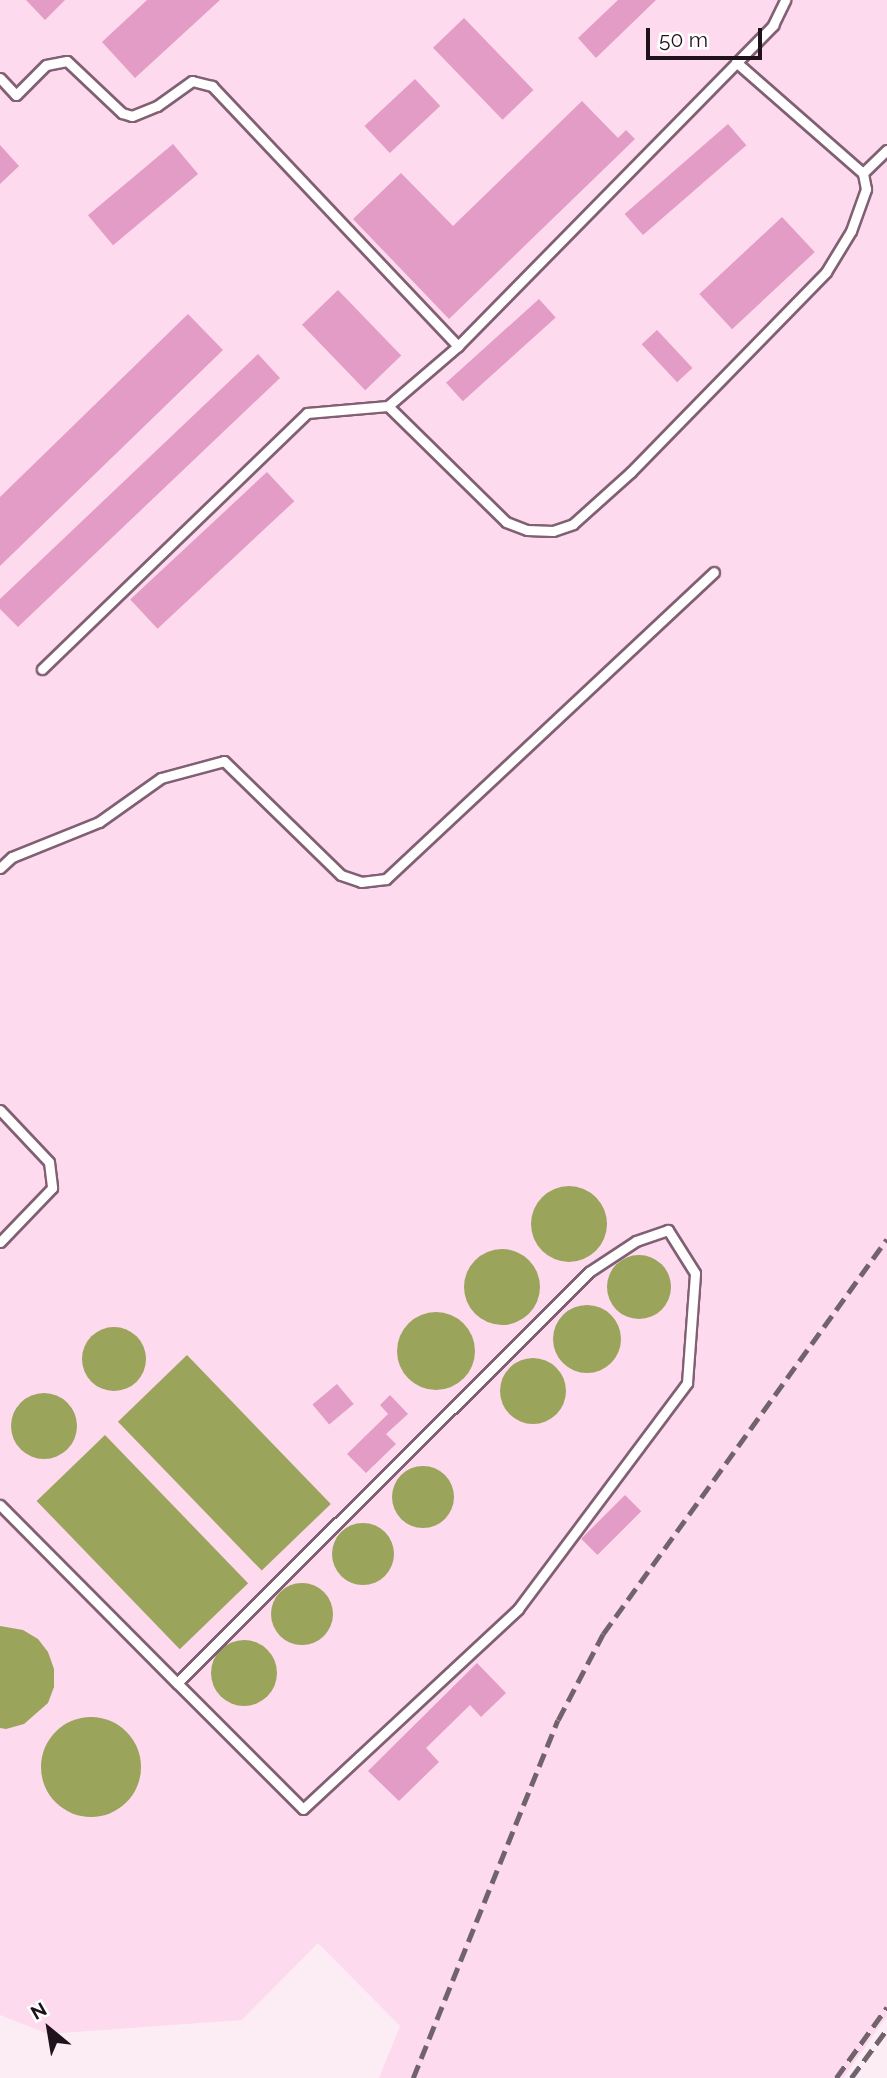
<!DOCTYPE html>
<style>
body{margin:0}
#map{position:relative;width:887px;height:2078px;overflow:hidden;background:#fcedf5;font-family:Raleway,sans-serif}
div>[style]{position:absolute}
[style*='--x']{left:calc(var(--x)*1px);top:calc(var(--y)*1px);width:calc(var(--w)*1px);rotate:calc(var(--a)*1deg)}
.built>*{inset:0;background:#fedaee}
.water>*{inset:0;background:#9aa45b;transform-origin:0 0}
.round{border-radius:50%}
.building>*{inset:0;background:#e29cc5;transform-origin:0 0}
.roads{filter:drop-shadow(2px 0 #816073) drop-shadow(-2px 0 #816073) drop-shadow(0 2px #816073) drop-shadow(0 -2px #816073)}
.service>*{height:9px;margin:-4.5px;padding:0 4.5px;transform-origin:4.5px;border-radius:4.5px;background:#fff}
.rail>*{height:4.5px;margin-top:-2.25px;transform-origin:0;background:repeating-linear-gradient(90deg,#71636b 0 14px,transparent 0 21px)}
span{translate:-50% -50%;white-space:nowrap;text-align:center;line-height:1.15;-webkit-text-stroke:5px #fff;paint-order:stroke}
.north{position:absolute;left:14px;top:1994px;width:70px;height:70px;-webkit-text-stroke:5px #fff;paint-order:stroke;rotate:330deg;font-size:19px;font-weight:700;line-height:28px;text-align:center;color:#1f121a}
.north::after{content:'';display:block;margin:auto;width:24px;height:32px;background:#1f121a;clip-path:polygon(50% 0,100% 100%,50% 72%,0 100%)}
.scale{position:absolute;left:646px;top:28px;width:116px;height:32px;box-sizing:border-box;border:4px solid #1f121a;border-top:0;padding-left:9px;font-size:21px;line-height:24px;white-space:nowrap;color:#1f121a;-webkit-text-stroke:5px #fff;paint-order:stroke}
</style>
<div id="map">
<div class="built">
<i style="clip-path:polygon(0 0,887px 0,887px 2016px,843px 2078px,379px 2078px,400px 2026px,318px 1943px,242px 2020px,48px 2034px,0 2015px)"></i>
</div>
<div class="water">
<i class="round" style="left:531px;top:1186px;width:76px;height:76px"></i>
<i class="round" style="left:464px;top:1249px;width:76px;height:76px"></i>
<i class="round" style="left:607px;top:1255px;width:64px;height:64px"></i>
<i class="round" style="left:553px;top:1305px;width:68px;height:68px"></i>
<i class="round" style="left:397px;top:1312px;width:78px;height:78px"></i>
<i class="round" style="left:82px;top:1327px;width:64px;height:64px"></i>
<i style="left:187px;top:1355px;width:207px;height:96px;rotate:46deg"></i>
<i class="round" style="left:500px;top:1358px;width:66px;height:66px"></i>
<i class="round" style="left:11px;top:1393px;width:66px;height:66px"></i>
<i style="left:105px;top:1435px;width:206px;height:95px;rotate:46deg"></i>
<i class="round" style="left:392px;top:1466px;width:62px;height:62px"></i>
<i class="round" style="left:332px;top:1523px;width:62px;height:62px"></i>
<i class="round" style="left:271px;top:1583px;width:62px;height:62px"></i>
<i style="clip-path:polygon(0 1626px,23px 1630px,38px 1639px,48px 1652px,54px 1669px,54px 1687px,48px 1703px,24px 1724px,6px 1729px,0 1728px)"></i>
<i class="round" style="left:211px;top:1640px;width:66px;height:66px"></i>
<i class="round" style="left:41px;top:1717px;width:100px;height:100px"></i>
</div>
<div class="building">
<i style="clip-path:polygon(26px 0,65px 0,45px 20px)"></i>
<i style="clip-path:polygon(147px 0,220px 0,135px 78px,102px 42px)"></i>
<i style="clip-path:polygon(618px 0,656px 0,596px 58px,578px 38px)"></i>
<i style="left:464px;top:18px;width:100px;height:43px;rotate:46deg"></i>
<i style="left:415px;top:79px;width:37px;height:69px;rotate:47deg"></i>
<i style="clip-path:polygon(582px 101px,618px 138px,626px 130px,635px 139px,449px 319px,353px 219px,401px 173px,453px 226px)"></i>
<i style="left:728px;top:124px;width:28px;height:137px;rotate:49deg"></i>
<i style="left:173px;top:144px;width:39px;height:111px;rotate:50deg"></i>
<i style="clip-path:polygon(0 145px,19px 166px,0 184px)"></i>
<i style="left:782px;top:217px;width:48px;height:113px;rotate:47deg"></i>
<i style="left:338px;top:290px;width:91px;height:50px;rotate:46deg"></i>
<i style="left:539px;top:299px;width:25px;height:125px;rotate:48deg"></i>
<i style="clip-path:polygon(188px 314px,223px 350px,0 566px,0 497px)"></i>
<i style="left:657px;top:330px;width:52px;height:21px;rotate:47deg"></i>
<i style="clip-path:polygon(258px 354px,280px 378px,18px 627px,0 609px,0 599px)"></i>
<i style="left:267px;top:472px;width:40px;height:187px;rotate:47deg"></i>
<i style="left:337px;top:1384px;width:26px;height:32px;rotate:50deg"></i>
<i style="clip-path:polygon(390px 1395px,408px 1414px,386px 1434px,396px 1444px,366px 1473px,347px 1454px,388px 1414px,380px 1405px)"></i>
<i style="left:625px;top:1495px;width:23px;height:62px;rotate:45deg"></i>
<i style="clip-path:polygon(477px 1663px,506px 1693px,481px 1717px,470px 1705px,426px 1748px,439px 1762px,399px 1801px,368px 1771px)"></i>
</div>
<div class="roads">
<div class="service">
<i style="--x:736;--y:62;--w:169;--a:41.2"></i>
<i style="--x:863;--y:173;--w:33;--a:-44"></i>
<i style="--x:0;--y:78;--w:23;--a:47"></i>
<i style="--x:16;--y:95;--w:42;--a:-45"></i>
<i style="--x:46;--y:65;--w:21;--a:-11"></i>
<i style="--x:67;--y:61;--w:76;--a:43.4"></i>
<i style="--x:122;--y:113;--w:10;--a:17"></i>
<i style="--x:132;--y:116;--w:27;--a:-22"></i>
<i style="--x:157;--y:106;--w:43;--a:-35.5"></i>
<i style="--x:192;--y:81;--w:21;--a:14"></i>
<i style="--x:212;--y:86;--w:358;--a:46.6"></i>
<i style="--x:388;--y:406;--w:165;--a:44.5"></i>
<i style="--x:506;--y:522;--w:22;--a:21"></i>
<i style="--x:527;--y:530;--w:26;--a:2"></i>
<i style="--x:553;--y:531;--w:21;--a:-19"></i>
<i style="--x:573;--y:524;--w:78;--a:-41.9"></i>
<i style="--x:631;--y:472;--w:279;--a:-45.7"></i>
<i style="--x:826;--y:272;--w:48;--a:-58.6"></i>
<i style="--x:851;--y:231;--w:45;--a:-70.3"></i>
<i style="--x:866;--y:189;--w:16;--a:-101"></i>
<i style="--x:42;--y:669;--w:368;--a:-44"></i>
<i style="--x:307;--y:413;--w:81;--a:-4.9"></i>
<i style="--x:388;--y:406;--w:92;--a:-40.6"></i>
<i style="--x:458;--y:346;--w:450;--a:-45.5"></i>
<i style="--x:773;--y:25;--w:28;--a:-64"></i>
<i style="--x:0;--y:868;--w:16;--a:-43"></i>
<i style="--x:12;--y:857;--w:94;--a:-21.9"></i>
<i style="--x:99;--y:822;--w:76;--a:-35.4"></i>
<i style="--x:161;--y:778;--w:65;--a:-15.1"></i>
<i style="--x:224;--y:761;--w:163;--a:44.3"></i>
<i style="--x:341;--y:875;--w:21;--a:19"></i>
<i style="--x:361;--y:882;--w:25;--a:-7"></i>
<i style="--x:386;--y:879;--w:449;--a:-43.1"></i>
<i style="--x:0;--y:1110;--w:71;--a:46.7"></i>
<i style="--x:49;--y:1162;--w:26;--a:83"></i>
<i style="--x:52;--y:1188;--w:75;--a:133.9"></i>
<i style="--x:0;--y:1505;--w:251;--a:45.2"></i>
<i style="--x:177;--y:1683;--w:178;--a:45"></i>
<i style="--x:303;--y:1809;--w:294;--a:-42.9"></i>
<i style="--x:518;--y:1609;--w:282;--a:-53.2"></i>
<i style="--x:687;--y:1383;--w:110;--a:-85.8"></i>
<i style="--x:695;--y:1273;--w:51;--a:-122.1"></i>
<i style="--x:668;--y:1230;--w:34;--a:161"></i>
<i style="--x:636;--y:1241;--w:56;--a:146.6"></i>
<i style="--x:589;--y:1272;--w:582;--a:135.07"></i>
</div>
</div>
<div class="rail">
<i style="--x:413;--y:2078;--w:386;--a:-68"></i>
<i style="--x:558;--y:1720;--w:97;--a:-62.4"></i>
<i style="--x:603;--y:1634;--w:486;--a:-54.3"></i>
<i style="--x:836;--y:2078;--w:87;--a:-54.3"></i>
<i style="--x:851;--y:2078;--w:61;--a:-53.7"></i>
</div>
<div class="north">N</div>
<div class="scale">50 m</div>
</div>
